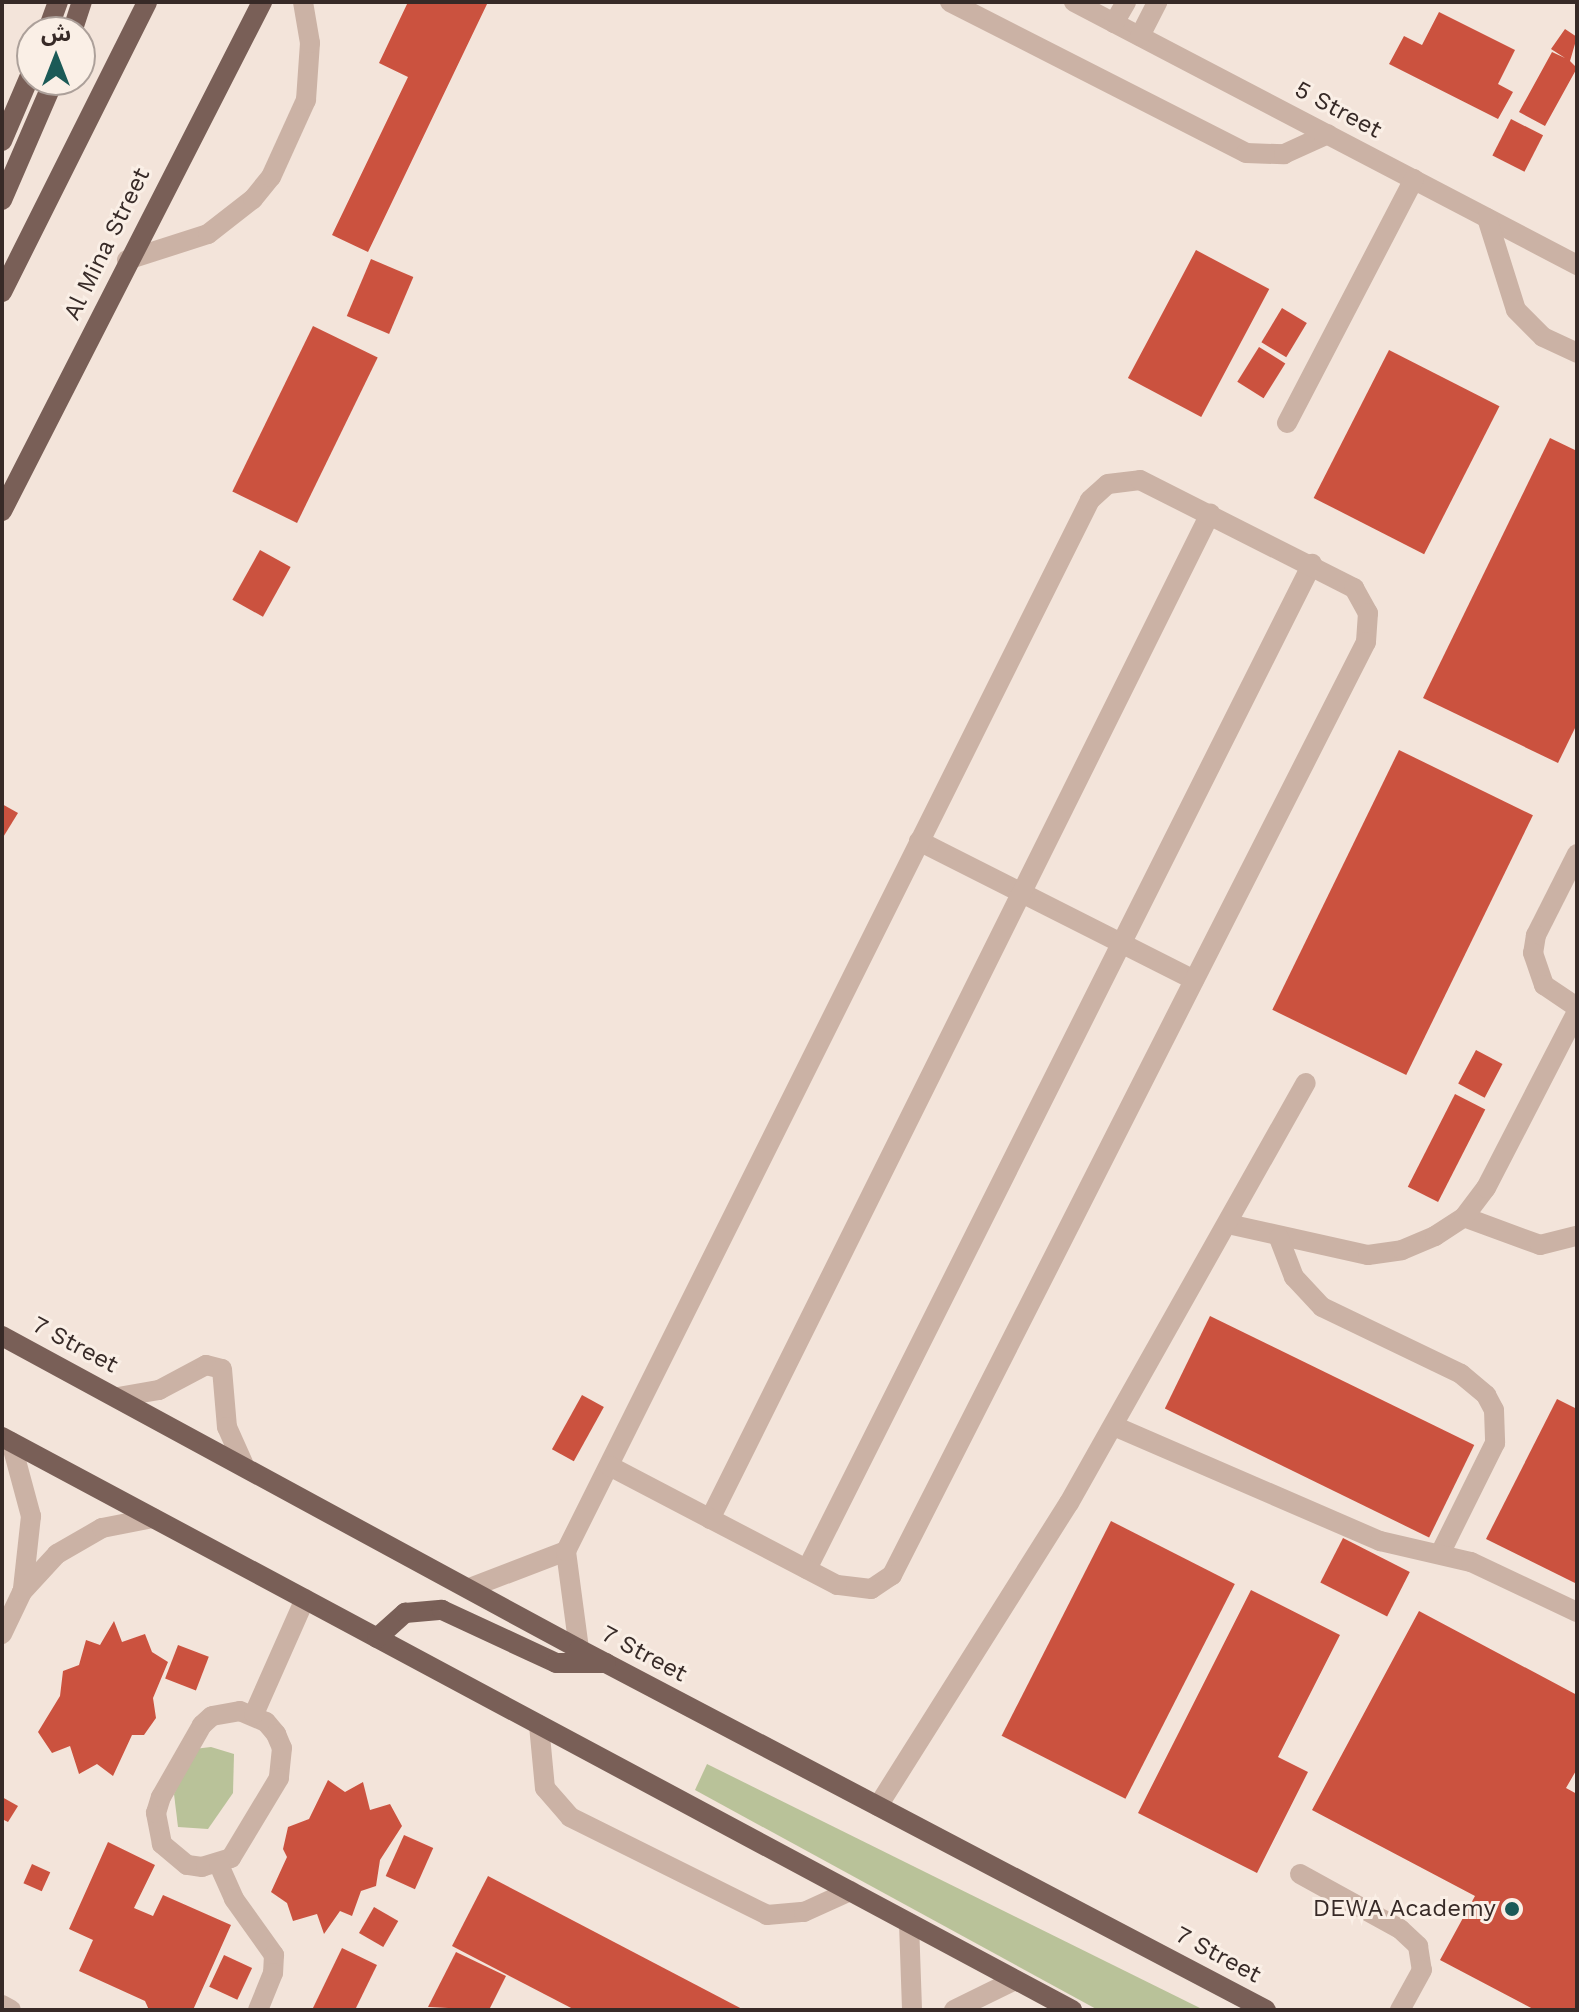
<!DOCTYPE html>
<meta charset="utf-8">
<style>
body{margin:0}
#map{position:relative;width:1579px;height:2012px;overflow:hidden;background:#f3e4da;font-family:"Work Sans","Noto Sans Arabic",sans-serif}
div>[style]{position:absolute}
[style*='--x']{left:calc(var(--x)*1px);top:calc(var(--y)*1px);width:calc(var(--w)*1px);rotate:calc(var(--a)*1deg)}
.green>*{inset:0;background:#b9c299}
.building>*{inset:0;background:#cb523f;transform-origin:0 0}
.minor>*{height:20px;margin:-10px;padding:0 10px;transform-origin:10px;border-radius:10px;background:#cbb2a5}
.major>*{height:20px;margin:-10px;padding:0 10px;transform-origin:10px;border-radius:10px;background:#795f57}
.dots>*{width:22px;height:22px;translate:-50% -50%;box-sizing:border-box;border:4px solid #faefe6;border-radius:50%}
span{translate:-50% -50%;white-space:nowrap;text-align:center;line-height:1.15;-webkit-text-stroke:6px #faefe6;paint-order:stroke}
.street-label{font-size:24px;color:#372a27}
.poi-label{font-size:24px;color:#372a27}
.right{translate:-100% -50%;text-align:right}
.frame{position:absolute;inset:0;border:4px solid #372a27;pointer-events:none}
.north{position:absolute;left:16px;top:16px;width:80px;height:80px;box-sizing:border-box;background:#faefe6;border:2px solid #aca09a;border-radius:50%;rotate:0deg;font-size:22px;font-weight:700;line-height:32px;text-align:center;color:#372a27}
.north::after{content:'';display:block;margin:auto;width:28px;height:36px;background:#1b5a57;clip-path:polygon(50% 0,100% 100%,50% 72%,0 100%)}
</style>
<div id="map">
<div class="green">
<i style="clip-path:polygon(211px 1747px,234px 1754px,233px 1793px,208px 1829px,178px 1827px,174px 1794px,194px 1749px)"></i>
<i style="clip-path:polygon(707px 1764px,1204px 2010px,1098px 2010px,695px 1790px)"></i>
</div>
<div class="building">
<i style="clip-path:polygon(408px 2px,488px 2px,368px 252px,332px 235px,408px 77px,379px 63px)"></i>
<i style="clip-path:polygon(1439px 12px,1515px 50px,1498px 84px,1513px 92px,1498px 119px,1389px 64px,1404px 36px,1422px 45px)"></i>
<i style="clip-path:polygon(1565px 29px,1577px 37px,1570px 61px,1577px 68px,1545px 126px,1519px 112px,1552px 52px,1565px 58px,1551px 49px)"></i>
<i style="left:1511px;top:119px;width:36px;height:41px;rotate:27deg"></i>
<i style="left:1196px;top:250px;width:83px;height:145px;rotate:28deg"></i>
<i style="left:371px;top:259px;width:46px;height:62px;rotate:23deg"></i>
<i style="left:1282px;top:308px;width:29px;height:40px;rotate:31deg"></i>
<i style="left:313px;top:326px;width:72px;height:184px;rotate:26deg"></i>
<i style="left:1259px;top:347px;width:31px;height:41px;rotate:32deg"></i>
<i style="left:1389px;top:350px;width:124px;height:166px;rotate:27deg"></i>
<i style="clip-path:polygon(1550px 438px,1577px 451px,1577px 724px,1558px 763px,1423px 698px)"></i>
<i style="left:260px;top:550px;width:35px;height:57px;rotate:29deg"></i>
<i style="left:1399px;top:750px;width:149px;height:289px;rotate:26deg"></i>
<i style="clip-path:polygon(2px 804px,18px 813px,2px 839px)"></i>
<i style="left:1476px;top:1050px;width:30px;height:38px;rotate:28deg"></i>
<i style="left:1455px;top:1094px;width:34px;height:104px;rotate:27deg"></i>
<i style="left:1210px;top:1316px;width:294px;height:103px;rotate:26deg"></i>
<i style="left:582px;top:1395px;width:25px;height:62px;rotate:29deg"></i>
<i style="clip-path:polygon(1557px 1399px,1577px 1409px,1577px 1584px,1486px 1539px)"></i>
<i style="left:1111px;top:1521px;width:139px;height:241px;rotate:27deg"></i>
<i style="left:1343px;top:1538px;width:75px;height:50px;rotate:27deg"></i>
<i style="clip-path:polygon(1251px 1590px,1340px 1635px,1278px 1757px,1308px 1772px,1257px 1873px,1138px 1813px)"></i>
<i style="clip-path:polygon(1419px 1611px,1577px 1695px,1577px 1769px,1566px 1788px,1577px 1794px,1577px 2010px,1535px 2010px,1440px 1960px,1475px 1896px,1312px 1810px)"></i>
<i style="clip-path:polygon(114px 1621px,122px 1642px,145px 1634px,152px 1652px,168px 1662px,153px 1698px,156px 1718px,144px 1735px,132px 1735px,113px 1776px,97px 1764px,79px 1774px,70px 1746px,52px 1753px,38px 1732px,60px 1696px,63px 1671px,79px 1665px,86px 1640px,100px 1645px)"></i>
<i style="left:178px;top:1645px;width:33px;height:36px;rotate:21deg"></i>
<i style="clip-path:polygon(328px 1780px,345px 1792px,363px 1782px,370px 1810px,390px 1804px,402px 1826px,380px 1860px,376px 1886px,361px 1891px,352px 1916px,340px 1911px,324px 1934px,317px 1914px,293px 1921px,287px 1903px,271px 1892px,287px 1857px,283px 1849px,288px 1827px,309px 1819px)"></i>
<i style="clip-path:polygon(2px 1797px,18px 1806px,8px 1822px,2px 1819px)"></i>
<i style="left:404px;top:1835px;width:32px;height:45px;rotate:24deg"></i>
<i style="clip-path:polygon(108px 1842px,155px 1865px,134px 1908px,153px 1916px,163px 1895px,231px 1925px,193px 2010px,149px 2010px,145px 2001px,79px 1971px,93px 1940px,69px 1929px)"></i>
<i style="left:32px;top:1864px;width:20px;height:21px;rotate:24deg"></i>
<i style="clip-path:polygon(488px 1876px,744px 2010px,575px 2010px,452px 1946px)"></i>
<i style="left:374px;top:1907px;width:28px;height:30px;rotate:30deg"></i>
<i style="clip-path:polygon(342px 1948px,377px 1965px,355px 2010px,312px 2010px)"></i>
<i style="clip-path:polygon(456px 1952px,506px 1976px,489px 2010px,428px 2007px)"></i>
<i style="left:224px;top:1955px;width:31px;height:35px;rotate:25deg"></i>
</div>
<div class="minor">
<i style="--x:950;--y:2;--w:332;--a:27"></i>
<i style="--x:1246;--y:153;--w:38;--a:2"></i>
<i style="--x:1284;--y:154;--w:48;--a:-24.4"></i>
<i style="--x:1074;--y:2;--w:568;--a:27.6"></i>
<i style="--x:1114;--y:23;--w:24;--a:-60"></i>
<i style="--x:1140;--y:36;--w:38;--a:-63"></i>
<i style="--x:1487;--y:218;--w:96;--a:72.5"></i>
<i style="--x:1516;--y:310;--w:38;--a:45"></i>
<i style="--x:1543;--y:337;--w:38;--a:25"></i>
<i style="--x:127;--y:260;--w:85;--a:-17.8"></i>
<i style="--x:208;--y:234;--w:57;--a:-37.9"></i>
<i style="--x:253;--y:199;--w:28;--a:-51"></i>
<i style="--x:271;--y:177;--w:85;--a:-65.6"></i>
<i style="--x:306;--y:100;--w:57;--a:-86"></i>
<i style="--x:310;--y:43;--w:42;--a:-99.7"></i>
<i style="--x:1287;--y:423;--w:275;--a:-62.5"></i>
<i style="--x:919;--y:841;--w:308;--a:26.8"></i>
<i style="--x:1577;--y:854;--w:91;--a:116.8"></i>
<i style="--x:1536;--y:935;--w:18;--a:99"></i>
<i style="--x:1533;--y:953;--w:34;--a:71"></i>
<i style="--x:1544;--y:985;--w:40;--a:34"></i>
<i style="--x:1464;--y:1217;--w:81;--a:20.2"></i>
<i style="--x:1540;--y:1245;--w:38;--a:-14"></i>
<i style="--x:1228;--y:1224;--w:143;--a:12.5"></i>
<i style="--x:1368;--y:1255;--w:34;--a:-8"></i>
<i style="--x:1402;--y:1250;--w:36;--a:-23"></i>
<i style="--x:1435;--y:1236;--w:35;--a:-33"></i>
<i style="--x:1464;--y:1217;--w:36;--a:-53"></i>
<i style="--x:1486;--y:1188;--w:198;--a:-62.7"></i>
<i style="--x:1279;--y:1238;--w:42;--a:69"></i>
<i style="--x:1294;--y:1277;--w:41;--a:47"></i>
<i style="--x:1322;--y:1307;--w:154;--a:25.7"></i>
<i style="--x:1461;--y:1374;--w:33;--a:40"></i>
<i style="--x:1486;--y:1395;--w:17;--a:62"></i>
<i style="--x:1494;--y:1410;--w:33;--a:88"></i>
<i style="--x:1495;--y:1443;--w:122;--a:116.4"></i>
<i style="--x:118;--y:1397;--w:42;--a:-9.7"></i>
<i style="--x:159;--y:1390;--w:53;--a:-28"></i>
<i style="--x:206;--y:1365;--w:16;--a:14"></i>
<i style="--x:222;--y:1369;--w:58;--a:85.1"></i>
<i style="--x:227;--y:1427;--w:39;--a:66"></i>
<i style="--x:1114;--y:1426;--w:290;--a:23.4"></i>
<i style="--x:1380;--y:1541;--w:93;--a:13"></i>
<i style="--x:1471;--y:1562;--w:117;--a:25.3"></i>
<i style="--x:11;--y:1442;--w:77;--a:74.9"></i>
<i style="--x:31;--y:1516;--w:72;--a:96.3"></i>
<i style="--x:710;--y:1519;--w:1123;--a:-63.55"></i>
<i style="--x:807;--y:1569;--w:1125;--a:-63.32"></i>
<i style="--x:472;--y:1587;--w:101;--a:-21"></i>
<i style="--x:2;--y:1634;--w:47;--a:-64.5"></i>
<i style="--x:22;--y:1592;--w:52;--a:-47.4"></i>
<i style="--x:57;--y:1554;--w:52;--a:-30"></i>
<i style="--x:102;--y:1528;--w:52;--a:-11.1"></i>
<i style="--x:579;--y:1649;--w:99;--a:-97.6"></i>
<i style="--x:566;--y:1551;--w:1174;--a:-63.5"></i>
<i style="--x:1090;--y:500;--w:24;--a:-42"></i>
<i style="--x:1108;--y:484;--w:32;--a:-7"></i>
<i style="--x:1140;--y:480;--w:240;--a:26.8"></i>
<i style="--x:1354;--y:588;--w:29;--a:61"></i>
<i style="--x:1368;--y:613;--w:29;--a:94"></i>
<i style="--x:1366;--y:642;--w:1047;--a:116.93"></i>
<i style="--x:892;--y:1575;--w:25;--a:146"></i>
<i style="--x:871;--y:1589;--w:34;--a:-173"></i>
<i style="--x:837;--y:1585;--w:257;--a:-152.4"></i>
<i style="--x:240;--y:1711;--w:28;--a:23"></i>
<i style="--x:266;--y:1722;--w:16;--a:50"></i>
<i style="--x:276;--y:1734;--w:15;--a:67"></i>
<i style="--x:282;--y:1748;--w:30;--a:96"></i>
<i style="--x:279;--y:1778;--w:93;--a:121"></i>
<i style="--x:231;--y:1858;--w:30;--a:163"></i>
<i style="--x:202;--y:1867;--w:15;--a:-172"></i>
<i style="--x:187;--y:1865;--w:33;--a:-140"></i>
<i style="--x:162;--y:1844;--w:32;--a:-101"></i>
<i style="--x:156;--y:1813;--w:17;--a:-73"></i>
<i style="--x:161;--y:1797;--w:83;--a:-60.3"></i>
<i style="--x:202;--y:1725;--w:13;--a:-42"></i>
<i style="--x:212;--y:1716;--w:28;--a:-10"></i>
<i style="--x:254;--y:1714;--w:126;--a:-66.1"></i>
<i style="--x:539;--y:1725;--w:63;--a:84.6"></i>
<i style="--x:545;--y:1788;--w:38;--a:49"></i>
<i style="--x:570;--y:1817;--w:220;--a:26.4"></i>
<i style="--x:767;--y:1915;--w:37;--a:-5"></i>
<i style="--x:804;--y:1912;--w:51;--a:-24.5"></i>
<i style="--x:878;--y:1806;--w:358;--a:-57.8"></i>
<i style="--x:1069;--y:1503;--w:482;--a:-60.6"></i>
<i style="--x:219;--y:1865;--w:37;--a:66"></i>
<i style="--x:234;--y:1899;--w:69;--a:54.5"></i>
<i style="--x:274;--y:1955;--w:18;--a:93"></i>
<i style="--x:273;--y:1973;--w:40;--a:112"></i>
<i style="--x:1300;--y:1874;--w:114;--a:28.8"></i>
<i style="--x:1400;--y:1929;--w:25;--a:43"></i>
<i style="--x:1418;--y:1946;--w:24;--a:81"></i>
<i style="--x:1422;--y:1970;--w:46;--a:118.8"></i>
<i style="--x:909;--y:1923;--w:87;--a:88"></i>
<i style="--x:2;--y:2005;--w:10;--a:29"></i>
<i style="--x:954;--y:2010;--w:68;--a:-26.2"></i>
</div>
<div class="major">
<i style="--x:47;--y:32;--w:32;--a:-70"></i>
<i style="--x:72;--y:32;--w:32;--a:-72"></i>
<i style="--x:2;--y:141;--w:76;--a:-66.8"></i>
<i style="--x:2;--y:200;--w:131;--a:-66.6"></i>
<i style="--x:2;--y:292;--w:324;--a:-63.4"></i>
<i style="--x:2;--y:511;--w:572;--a:-62.94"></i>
<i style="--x:2;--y:1336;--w:656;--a:28.48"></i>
<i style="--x:579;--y:1649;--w:776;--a:27.72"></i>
<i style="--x:2;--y:1437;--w:1214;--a:28.17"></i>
<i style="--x:377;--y:1638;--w:38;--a:-42"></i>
<i style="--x:405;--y:1613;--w:37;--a:-5"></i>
<i style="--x:442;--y:1610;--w:126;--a:24.9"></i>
<i style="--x:556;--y:1663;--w:50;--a:0"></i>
</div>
<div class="dots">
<i style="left:1512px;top:1909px;background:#1b5a57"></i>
</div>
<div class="street-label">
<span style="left:1338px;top:110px;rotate:28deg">5 Street</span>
<span style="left:107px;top:244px;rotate:-64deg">Al Mina Street</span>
<span style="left:75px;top:1345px;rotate:28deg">7 Street</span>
<span style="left:644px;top:1654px;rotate:28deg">7 Street</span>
<span style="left:1218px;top:1955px;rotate:28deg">7 Street</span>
</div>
<div class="poi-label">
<span class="right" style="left:1496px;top:1909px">DEWA Academy</span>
</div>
<div class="frame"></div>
<div class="north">ش</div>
</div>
